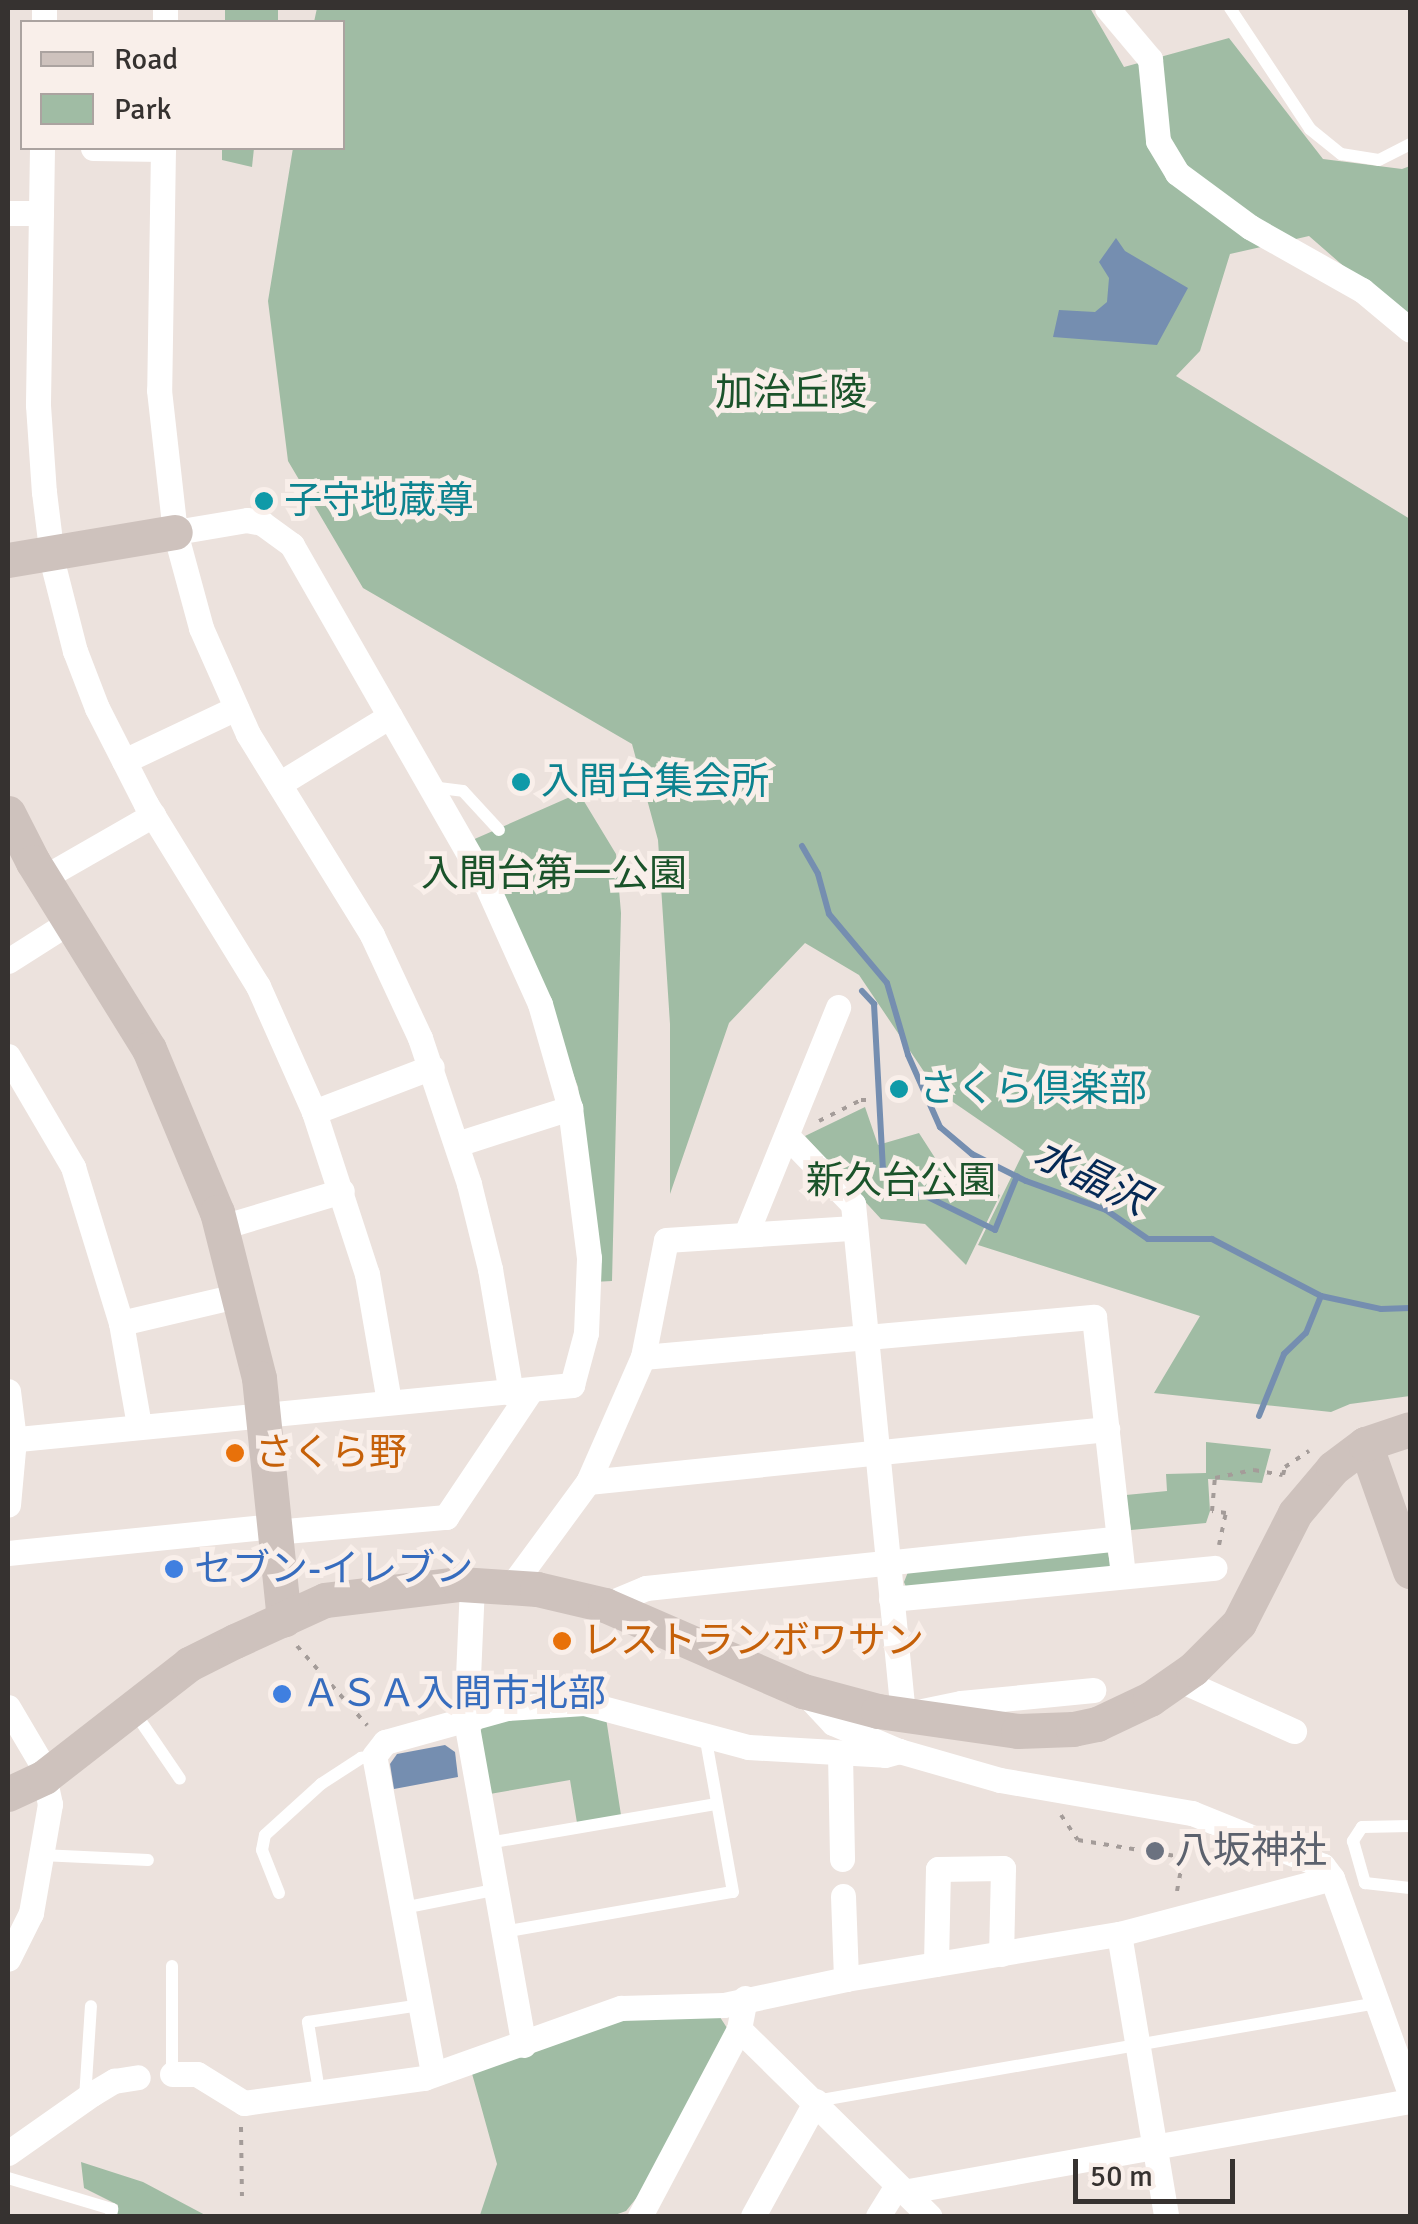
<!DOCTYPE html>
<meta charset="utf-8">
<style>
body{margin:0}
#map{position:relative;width:1418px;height:2224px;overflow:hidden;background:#ece2dd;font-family:Signika,"Noto Sans JP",sans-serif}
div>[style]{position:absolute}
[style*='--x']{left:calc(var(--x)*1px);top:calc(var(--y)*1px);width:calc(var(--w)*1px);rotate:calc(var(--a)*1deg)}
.green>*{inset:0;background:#a0bca4;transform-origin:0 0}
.water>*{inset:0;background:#758eb0}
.stream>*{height:6px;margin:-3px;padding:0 3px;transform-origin:3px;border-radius:3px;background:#758eb0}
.path>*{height:4px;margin-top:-2px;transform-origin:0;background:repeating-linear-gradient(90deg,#a49c99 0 5px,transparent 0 13px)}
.lane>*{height:12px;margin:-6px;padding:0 6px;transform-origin:6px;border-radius:6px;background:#fff}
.street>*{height:25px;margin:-12.5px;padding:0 12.5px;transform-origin:12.5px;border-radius:12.5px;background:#fff}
.secondary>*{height:35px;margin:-17.5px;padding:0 17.5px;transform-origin:17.5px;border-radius:17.5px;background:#cec2bd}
.dots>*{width:28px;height:28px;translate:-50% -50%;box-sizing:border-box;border:5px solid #f9efea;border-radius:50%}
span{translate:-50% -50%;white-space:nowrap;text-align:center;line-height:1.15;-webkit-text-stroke:10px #f9efea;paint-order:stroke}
.park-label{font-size:38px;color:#1a532a}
.culture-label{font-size:38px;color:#0d838f}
.left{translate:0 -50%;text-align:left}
.food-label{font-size:38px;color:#c56008}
.shop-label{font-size:38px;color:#366cbe}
.worship-label{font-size:38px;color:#5b616d}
.water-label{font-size:40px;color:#052955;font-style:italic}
.frame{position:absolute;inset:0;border:10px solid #363230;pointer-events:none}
.legend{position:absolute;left:20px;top:20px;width:325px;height:130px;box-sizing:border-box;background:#f9efea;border:2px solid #aba3a0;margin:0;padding:12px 18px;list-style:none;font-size:30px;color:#363230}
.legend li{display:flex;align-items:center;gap:20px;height:50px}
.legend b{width:50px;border:2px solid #aba3a0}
.scale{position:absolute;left:1073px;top:2159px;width:162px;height:45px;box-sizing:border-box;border:5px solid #363230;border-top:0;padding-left:12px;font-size:30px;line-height:35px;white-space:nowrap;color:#363230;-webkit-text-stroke:8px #f9efea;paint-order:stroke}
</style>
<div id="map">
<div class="green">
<i style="left:225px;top:8px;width:53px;height:14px"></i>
<i style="clip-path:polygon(317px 8px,1090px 8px,1124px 67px,1229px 38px,1323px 159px,1402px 169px,1410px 166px,1410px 324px,1309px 236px,1230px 254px,1200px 351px,1176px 376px,1410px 519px,1410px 1396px,1350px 1404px,1331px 1412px,1154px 1393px,1200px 1316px,978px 1245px,1024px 1151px,937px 1091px,859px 975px,805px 943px,729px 1023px,670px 1194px,670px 1024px,658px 840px,632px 744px,363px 588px,288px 461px,268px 301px,293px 148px,342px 148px,342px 22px,314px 22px)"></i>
<i style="clip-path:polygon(222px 148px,254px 148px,252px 167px,222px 160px)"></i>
<i style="clip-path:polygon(579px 793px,616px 854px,621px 913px,612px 1281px,593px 1282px,589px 1175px,578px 1087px,549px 1009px,470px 841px)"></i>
<i style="clip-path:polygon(865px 1107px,878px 1145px,919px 1133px,946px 1175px,1000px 1195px,966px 1265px,925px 1224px,881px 1219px,805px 1136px)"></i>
<i style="clip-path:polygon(1206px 1442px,1271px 1449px,1262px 1483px,1208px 1479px,1210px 1511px,1206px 1523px,1131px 1530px,1126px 1495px,1167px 1491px,1166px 1474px,1206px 1473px)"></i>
<i style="clip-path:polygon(1107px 1549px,1111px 1567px,906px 1587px,904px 1582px,908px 1572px)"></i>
<i style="clip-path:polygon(584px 1712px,606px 1718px,621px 1815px,577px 1823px,570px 1780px,484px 1795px,475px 1740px,485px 1723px)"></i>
<i style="clip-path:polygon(718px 2014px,727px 2028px,643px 2190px,626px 2211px,612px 2216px,372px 2216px,480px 2215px,497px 2164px,471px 2070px,628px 2017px)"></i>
<i style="clip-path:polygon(81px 2162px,143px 2182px,207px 2216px,117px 2216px,118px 2205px,84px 2188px)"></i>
</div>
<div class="water">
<i style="clip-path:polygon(1116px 238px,1125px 251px,1188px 288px,1157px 345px,1053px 337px,1059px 310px,1095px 312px,1107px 302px,1109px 278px,1099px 262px)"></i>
<i style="clip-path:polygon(445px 1745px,455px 1752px,458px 1777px,394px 1789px,390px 1764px,397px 1754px)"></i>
</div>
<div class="stream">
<i style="--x:802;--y:846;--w:32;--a:60"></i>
<i style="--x:818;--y:874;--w:41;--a:74.6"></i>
<i style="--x:829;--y:914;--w:90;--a:50"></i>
<i style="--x:887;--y:983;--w:75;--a:73.7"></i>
<i style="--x:908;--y:1055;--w:79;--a:66"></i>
<i style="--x:940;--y:1127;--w:42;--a:40.2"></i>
<i style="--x:972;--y:1154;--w:60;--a:26.6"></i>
<i style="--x:1026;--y:1181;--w:85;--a:19.9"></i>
<i style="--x:1106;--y:1210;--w:51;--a:34.6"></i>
<i style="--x:1148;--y:1239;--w:64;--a:0"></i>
<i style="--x:1212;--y:1239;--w:123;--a:27.6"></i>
<i style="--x:1321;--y:1296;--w:61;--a:12.2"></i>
<i style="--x:1381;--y:1309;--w:29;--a:-2"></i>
<i style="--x:862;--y:991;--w:18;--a:47"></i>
<i style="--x:874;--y:1004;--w:164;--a:86.9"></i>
<i style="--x:883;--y:1168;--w:12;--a:59"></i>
<i style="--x:889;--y:1178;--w:118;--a:26.1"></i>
<i style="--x:995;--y:1230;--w:58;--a:-67.8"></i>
<i style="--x:1259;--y:1416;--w:67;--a:-68"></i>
<i style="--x:1284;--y:1354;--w:30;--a:-44"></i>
<i style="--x:1306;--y:1333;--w:40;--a:-68"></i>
</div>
<div class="path">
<i style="--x:819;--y:1121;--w:47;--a:-26.6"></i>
<i style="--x:861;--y:1100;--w:12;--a:0"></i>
<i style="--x:1219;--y:1545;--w:33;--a:-78"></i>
<i style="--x:1226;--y:1513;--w:14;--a:-172"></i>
<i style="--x:1212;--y:1511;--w:33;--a:-85"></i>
<i style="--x:1215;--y:1478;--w:40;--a:-12"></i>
<i style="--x:1254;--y:1470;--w:29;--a:10"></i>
<i style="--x:1283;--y:1475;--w:8;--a:-76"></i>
<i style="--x:1285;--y:1467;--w:29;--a:-34"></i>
<i style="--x:297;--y:1646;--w:106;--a:48.5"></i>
<i style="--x:1061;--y:1815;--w:30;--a:56"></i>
<i style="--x:1078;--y:1840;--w:105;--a:9.3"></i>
<i style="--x:1177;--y:1891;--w:55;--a:-79.5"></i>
<i style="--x:241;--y:2127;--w:69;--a:89.2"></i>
</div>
<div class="lane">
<i style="--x:1230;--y:8;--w:145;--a:56.5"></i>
<i style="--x:1310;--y:129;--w:40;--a:39"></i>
<i style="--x:1341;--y:154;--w:38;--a:9"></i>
<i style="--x:1379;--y:160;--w:35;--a:-27"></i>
<i style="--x:431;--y:787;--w:32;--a:7"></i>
<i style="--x:463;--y:791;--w:53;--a:47.3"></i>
<i style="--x:133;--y:1710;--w:83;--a:55.7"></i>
<i style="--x:1410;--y:1826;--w:48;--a:178.8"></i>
<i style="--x:1362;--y:1827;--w:17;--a:123"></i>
<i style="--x:1353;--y:1841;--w:44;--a:74.1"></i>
<i style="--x:1365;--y:1883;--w:45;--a:6.3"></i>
<i style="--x:488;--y:1843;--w:232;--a:-9.7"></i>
<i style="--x:41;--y:1855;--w:107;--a:2.7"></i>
<i style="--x:279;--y:1893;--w:46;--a:-111.6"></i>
<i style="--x:262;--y:1850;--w:15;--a:-79"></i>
<i style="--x:265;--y:1835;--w:76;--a:-42.3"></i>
<i style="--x:321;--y:1784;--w:48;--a:-33"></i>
<i style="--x:361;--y:1758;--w:13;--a:-9"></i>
<i style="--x:403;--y:1908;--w:93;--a:-11.2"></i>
<i style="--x:503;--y:1932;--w:233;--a:-9.9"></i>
<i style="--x:733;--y:1892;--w:159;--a:-100.1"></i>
<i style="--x:172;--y:1966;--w:108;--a:90"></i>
<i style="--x:319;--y:2091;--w:70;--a:-99.1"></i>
<i style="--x:308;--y:2022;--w:113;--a:-8.6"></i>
<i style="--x:85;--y:2098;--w:92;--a:-86.3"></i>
<i style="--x:816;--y:2101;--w:569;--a:-9.91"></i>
<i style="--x:8;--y:2178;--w:109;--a:16.6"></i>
<i style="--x:112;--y:2209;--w:7;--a:98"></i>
</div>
<div class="street">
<i style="--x:1107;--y:8;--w:67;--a:49.9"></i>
<i style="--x:1150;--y:59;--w:82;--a:84.4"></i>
<i style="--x:1158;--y:141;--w:37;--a:59"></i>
<i style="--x:1177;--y:173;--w:91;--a:36.5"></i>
<i style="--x:1250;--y:227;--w:129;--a:29.4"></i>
<i style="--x:1362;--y:290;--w:62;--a:39.8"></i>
<i style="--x:44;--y:22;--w:14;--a:-90"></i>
<i style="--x:165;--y:22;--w:14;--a:-90"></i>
<i style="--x:42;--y:148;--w:257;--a:90.9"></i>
<i style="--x:38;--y:405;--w:87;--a:86.1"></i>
<i style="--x:44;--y:492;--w:74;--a:83"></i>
<i style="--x:53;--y:565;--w:89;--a:75.7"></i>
<i style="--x:75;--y:651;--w:61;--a:68.9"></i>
<i style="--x:97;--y:708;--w:108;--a:63"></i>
<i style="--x:146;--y:804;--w:214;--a:58.4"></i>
<i style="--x:258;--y:986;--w:138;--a:66"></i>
<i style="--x:314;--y:1112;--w:170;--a:71.9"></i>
<i style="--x:367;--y:1274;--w:130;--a:80.2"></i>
<i style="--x:93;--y:148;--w:70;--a:0.8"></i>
<i style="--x:163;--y:148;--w:242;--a:90.9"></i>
<i style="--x:159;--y:390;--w:143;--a:83.6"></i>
<i style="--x:175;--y:532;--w:99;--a:74.8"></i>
<i style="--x:201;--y:628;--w:116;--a:66.1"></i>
<i style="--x:248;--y:734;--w:236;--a:58.3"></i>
<i style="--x:372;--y:935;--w:114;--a:65"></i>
<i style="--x:420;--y:1038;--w:154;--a:71.4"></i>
<i style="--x:469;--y:1184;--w:88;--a:76.1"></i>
<i style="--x:490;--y:1269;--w:126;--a:80.4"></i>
<i style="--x:8;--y:213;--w:33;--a:0"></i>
<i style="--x:124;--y:761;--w:124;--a:-25.3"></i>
<i style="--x:279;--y:784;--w:130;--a:-31.5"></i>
<i style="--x:43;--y:878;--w:127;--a:-29.8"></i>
<i style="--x:8;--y:961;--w:75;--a:-32.4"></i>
<i style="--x:8;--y:1056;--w:129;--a:59.6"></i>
<i style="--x:73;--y:1167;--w:163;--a:72.9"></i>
<i style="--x:121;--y:1323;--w:104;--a:80"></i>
<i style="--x:314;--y:1112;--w:126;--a:-20.9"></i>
<i style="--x:787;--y:1136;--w:95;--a:45.9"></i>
<i style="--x:853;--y:1204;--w:513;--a:84.41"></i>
<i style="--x:903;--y:1715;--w:59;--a:-11.7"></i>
<i style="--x:961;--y:1703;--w:133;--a:-5.6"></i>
<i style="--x:457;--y:1144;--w:119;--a:-17.7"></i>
<i style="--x:222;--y:1227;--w:125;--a:-16.7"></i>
<i style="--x:746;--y:1234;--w:245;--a:-67.9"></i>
<i style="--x:121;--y:1323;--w:122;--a:-13.2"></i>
<i style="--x:643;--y:1357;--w:453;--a:-5.1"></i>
<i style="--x:1094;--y:1317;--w:260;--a:83.6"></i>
<i style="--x:8;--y:1391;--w:48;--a:82.9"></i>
<i style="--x:14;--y:1439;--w:66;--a:95.2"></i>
<i style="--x:8;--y:1440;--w:567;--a:-5.57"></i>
<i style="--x:572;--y:1385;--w:54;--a:-74.9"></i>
<i style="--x:586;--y:1333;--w:75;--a:-87.7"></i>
<i style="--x:589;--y:1258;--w:151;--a:-97.2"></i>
<i style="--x:570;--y:1108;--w:108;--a:-106.1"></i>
<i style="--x:540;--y:1004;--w:132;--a:-114.2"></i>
<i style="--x:486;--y:884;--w:391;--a:-119.8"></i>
<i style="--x:292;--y:545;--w:37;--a:-144"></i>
<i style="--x:262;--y:523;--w:15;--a:-169"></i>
<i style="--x:247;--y:520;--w:73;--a:170.5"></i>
<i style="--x:588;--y:1482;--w:522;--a:-5.83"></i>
<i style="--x:274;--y:1532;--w:173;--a:-5"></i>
<i style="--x:446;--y:1517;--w:153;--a:-56.2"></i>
<i style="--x:8;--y:1553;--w:266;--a:-5.8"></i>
<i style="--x:472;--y:1585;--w:136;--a:92.5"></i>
<i style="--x:466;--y:1721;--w:329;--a:79.9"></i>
<i style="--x:510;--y:1588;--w:132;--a:-53.7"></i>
<i style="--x:588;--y:1482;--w:137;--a:-66.3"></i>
<i style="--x:643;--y:1357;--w:119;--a:-78.9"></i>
<i style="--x:666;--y:1240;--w:188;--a:-3.7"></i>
<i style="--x:891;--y:1599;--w:325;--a:-5.5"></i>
<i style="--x:605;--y:1605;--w:44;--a:-22.5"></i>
<i style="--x:646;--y:1588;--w:475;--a:-6"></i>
<i style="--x:1180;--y:1680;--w:125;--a:24.1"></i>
<i style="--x:804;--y:1692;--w:42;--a:46.9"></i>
<i style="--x:833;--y:1723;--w:72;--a:23"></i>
<i style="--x:899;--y:1751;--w:105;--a:16"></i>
<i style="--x:1000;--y:1780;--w:195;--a:9.8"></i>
<i style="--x:1192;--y:1813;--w:141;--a:22"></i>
<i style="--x:1323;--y:1866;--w:15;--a:53"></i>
<i style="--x:1332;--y:1878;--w:230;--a:70.1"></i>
<i style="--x:8;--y:1707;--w:65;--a:59.5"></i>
<i style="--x:41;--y:1763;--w:42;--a:77.6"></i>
<i style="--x:50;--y:1804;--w:111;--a:99.9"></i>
<i style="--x:31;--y:1913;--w:51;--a:116.6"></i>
<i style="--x:840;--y:1753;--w:106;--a:88.9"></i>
<i style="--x:843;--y:1896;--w:83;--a:87.9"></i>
<i style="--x:1119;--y:1934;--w:286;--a:80.5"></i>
<i style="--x:936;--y:1964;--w:95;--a:-88.8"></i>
<i style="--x:938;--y:1869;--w:65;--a:-0.9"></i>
<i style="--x:1003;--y:1868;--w:86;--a:91.3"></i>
<i style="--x:745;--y:1998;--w:32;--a:101"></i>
<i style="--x:739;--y:2029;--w:267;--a:44.5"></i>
<i style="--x:433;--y:2073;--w:322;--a:-100.5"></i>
<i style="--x:374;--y:1756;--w:18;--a:-52"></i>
<i style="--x:385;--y:1742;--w:127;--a:-15.6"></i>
<i style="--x:507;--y:1708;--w:77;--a:-3.7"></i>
<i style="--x:584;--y:1703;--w:170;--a:15"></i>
<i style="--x:748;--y:1747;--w:137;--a:3.3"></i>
<i style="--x:885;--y:1755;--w:15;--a:-16"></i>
<i style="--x:172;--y:2074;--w:25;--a:0"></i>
<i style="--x:197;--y:2074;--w:55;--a:31.7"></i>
<i style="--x:244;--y:2103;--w:182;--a:-7.9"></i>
<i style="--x:424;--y:2078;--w:209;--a:-19.6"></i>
<i style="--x:621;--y:2008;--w:103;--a:-1.7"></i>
<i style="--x:724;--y:2005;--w:125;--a:-12"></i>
<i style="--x:846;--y:1979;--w:277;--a:-9.4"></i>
<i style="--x:1119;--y:1934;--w:220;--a:-14.7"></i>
<i style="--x:8;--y:2153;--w:103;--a:-35.1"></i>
<i style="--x:92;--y:2094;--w:26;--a:-31"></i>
<i style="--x:114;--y:2081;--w:24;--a:-9"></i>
<i style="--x:903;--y:2192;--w:515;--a:-10.18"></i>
<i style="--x:640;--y:2216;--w:212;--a:-62.1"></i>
<i style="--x:753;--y:2216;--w:131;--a:-61.3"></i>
<i style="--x:878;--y:2216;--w:36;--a:-58"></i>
</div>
<div class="secondary">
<i style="--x:8;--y:560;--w:169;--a:-9.5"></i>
<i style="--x:8;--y:813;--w:55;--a:63"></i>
<i style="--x:33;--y:862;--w:220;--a:58.2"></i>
<i style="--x:149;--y:1049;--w:177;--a:67.4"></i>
<i style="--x:217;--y:1212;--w:171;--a:75.8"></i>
<i style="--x:259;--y:1378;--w:243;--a:84.1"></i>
<i style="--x:1365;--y:1444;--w:135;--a:70.5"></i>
<i style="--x:8;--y:1794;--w:40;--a:-25"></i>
<i style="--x:44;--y:1777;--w:184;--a:-37.9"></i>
<i style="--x:189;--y:1664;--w:51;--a:-26.6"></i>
<i style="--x:235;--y:1641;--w:99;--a:-24.5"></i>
<i style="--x:325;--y:1600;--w:136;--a:-6.8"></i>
<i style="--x:460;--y:1584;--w:77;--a:3.7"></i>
<i style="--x:537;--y:1589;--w:70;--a:13.2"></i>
<i style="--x:605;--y:1605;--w:216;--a:23.5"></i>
<i style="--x:803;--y:1691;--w:78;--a:14.9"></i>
<i style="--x:878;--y:1711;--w:141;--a:8.1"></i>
<i style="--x:1018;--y:1731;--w:55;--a:-2.1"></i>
<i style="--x:1073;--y:1729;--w:25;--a:-12"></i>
<i style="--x:1097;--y:1724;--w:59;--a:-25.3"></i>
<i style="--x:1150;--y:1699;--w:52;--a:-34.9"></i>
<i style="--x:1193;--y:1669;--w:65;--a:-45"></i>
<i style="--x:1239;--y:1623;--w:123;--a:-63"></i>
<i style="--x:1295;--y:1513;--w:59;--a:-49.8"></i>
<i style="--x:1333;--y:1468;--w:40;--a:-37"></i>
<i style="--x:1365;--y:1444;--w:47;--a:-18.4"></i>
</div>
<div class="dots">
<i style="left:264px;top:501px;background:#0f9aa8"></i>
<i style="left:521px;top:782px;background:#0f9aa8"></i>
<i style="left:899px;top:1089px;background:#0f9aa8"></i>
<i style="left:235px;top:1453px;background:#e8710a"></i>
<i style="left:174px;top:1569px;background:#3f7fe0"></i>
<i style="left:562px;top:1641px;background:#e8710a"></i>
<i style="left:282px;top:1694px;background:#3f7fe0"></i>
<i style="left:1155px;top:1851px;background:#6b7280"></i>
</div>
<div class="park-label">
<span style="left:791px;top:393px">加治丘陵</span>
<span style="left:554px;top:874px">入間台第一公園</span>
<span style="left:901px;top:1181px">新久台公園</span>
</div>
<div class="culture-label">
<span class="left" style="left:284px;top:501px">子守地蔵尊</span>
<span class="left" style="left:541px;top:782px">入間台集会所</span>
<span class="left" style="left:919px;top:1089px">さくら倶楽部</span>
</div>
<div class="food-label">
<span class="left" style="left:255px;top:1453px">さくら野</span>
<span class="left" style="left:582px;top:1641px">レストランボワサン</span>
</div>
<div class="shop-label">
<span class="left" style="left:194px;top:1569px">セブン-イレブン</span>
<span class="left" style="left:302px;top:1694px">ＡＳＡ入間市北部</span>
</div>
<div class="worship-label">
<span class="left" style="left:1175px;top:1851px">八坂神社</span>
</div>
<div class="water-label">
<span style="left:1091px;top:1177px;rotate:26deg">水晶沢</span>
</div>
<div class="frame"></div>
<ul class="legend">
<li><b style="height:12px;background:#cec2bd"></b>Road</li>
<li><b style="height:28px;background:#a0bca4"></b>Park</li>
</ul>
<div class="scale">50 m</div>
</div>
